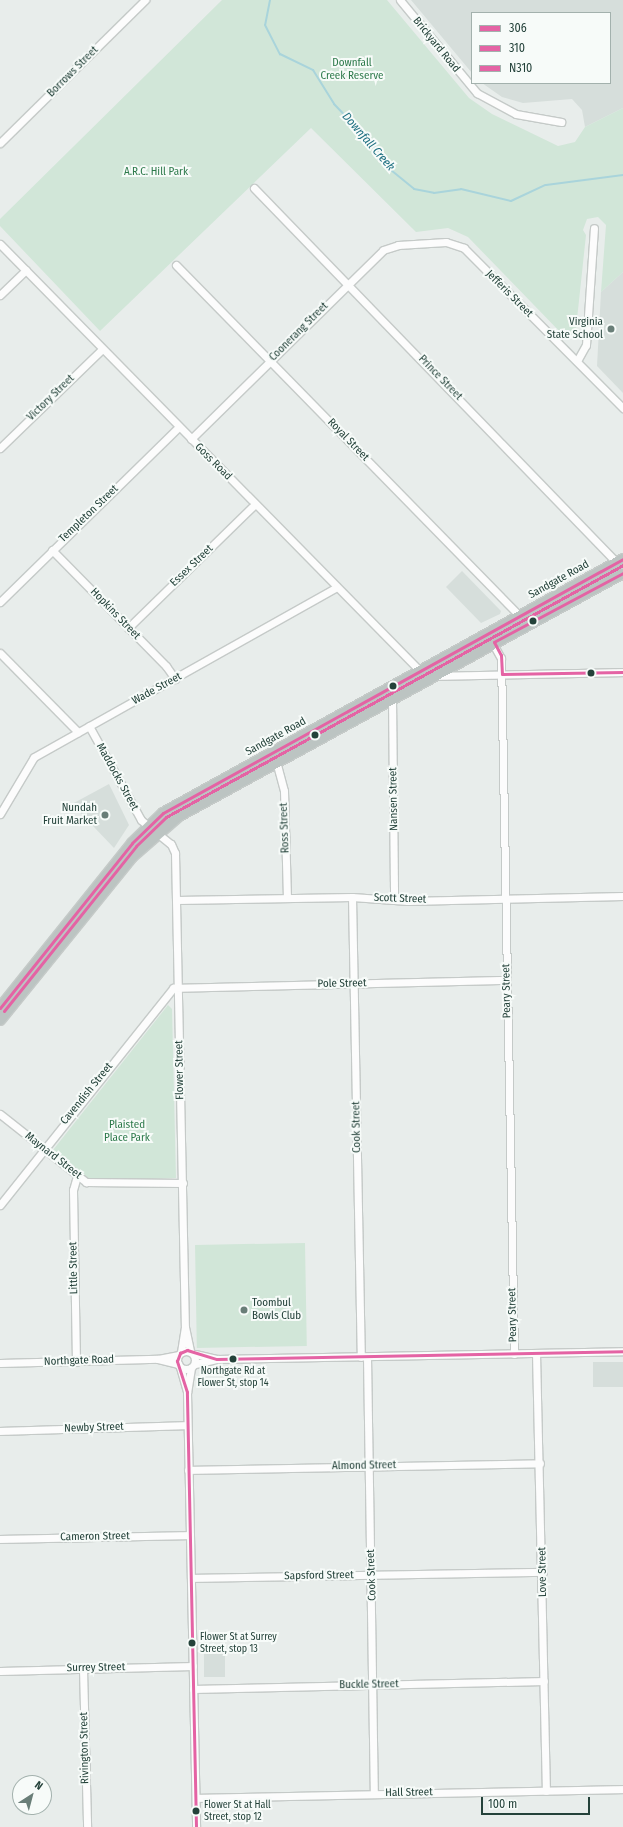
<!DOCTYPE html>
<style>
body{margin:0}
#map{position:relative;width:623px;height:1827px;overflow:hidden;background:#e8edeb;font-family:"Fira Sans Condensed",sans-serif}
div>[style]{position:absolute}
[style*='--x']{left:calc(var(--x)*1px);top:calc(var(--y)*1px);width:calc(var(--w)*1px);rotate:calc(var(--a)*1deg)}
.built>*{inset:0;background:#d6dedb;transform-origin:0 0}
.green>*{inset:0;background:#d1e6d8;transform-origin:0 0}
.stream>*{height:2px;margin:-1px;padding:0 1px;transform-origin:1px;border-radius:1px;background:#a9d4db}
.roads{filter:drop-shadow(1px 0 #c5cac8) drop-shadow(-1px 0 #c5cac8) drop-shadow(0 1px #c5cac8) drop-shadow(0 -1px #c5cac8)}
.minor>*{height:7px;margin:-3.5px;padding:0 3.5px;transform-origin:3.5px;border-radius:3.5px;background:#fcfcfc}
.minor>.ring{margin:-3.5px;padding:0;box-sizing:content-box;background:none;border:7px solid #fcfcfc;border-radius:50%}
.highway>*{height:10px;margin:-5px;padding:0 5px;transform-origin:5px;border-radius:5px;background:#bcc4c2}
.bus-1>*{height:3px;margin:-1.5px;padding:0 1.5px;transform-origin:1.5px;border-radius:1.5px;background:#e463a4}
.bus-2>*{height:3px;margin:-1.5px;padding:0 1.5px;transform-origin:1.5px;border-radius:1.5px;background:#e463a4}
.bus-3>*{height:3px;margin:-1.5px;padding:0 1.5px;transform-origin:1.5px;border-radius:1.5px;background:#e463a4}
.dots>*{width:11px;height:11px;translate:-50% -50%;box-sizing:border-box;border:2px solid #f7fbf9;border-radius:50%}
span{translate:-50% -50%;white-space:nowrap;text-align:center;line-height:1.15;-webkit-text-stroke:4px #f7fbf9;paint-order:stroke}
.bus-label{font-size:10px;color:#24423a}
.left{translate:0 -50%;text-align:left}
.street-label{font-size:11px;color:#24423a}
.park-label{font-size:11px;color:#2d7a4b}
.poi-label{font-size:11px;color:#24423a}
.right{translate:-100% -50%;text-align:right}
.water-label{font-size:12px;color:#1c6f80;font-style:italic}
.legend{position:absolute;left:471px;top:12px;width:140px;height:72px;box-sizing:border-box;background:#f7fbf9;border:1px solid #a3b1ad;margin:0;padding:5px 7px;list-style:none;font-size:12px;color:#24423a}
.legend li{display:flex;align-items:center;gap:8px;height:20px}
.legend b{width:20px;border:1px solid #a3b1ad}
.north{position:absolute;left:12px;top:1775px;width:40px;height:40px;box-sizing:border-box;background:#f7fbf9;border:1px solid #a3b1ad;border-radius:50%;rotate:36deg;font-size:11px;font-weight:700;line-height:16px;text-align:center;color:#24423a}
.north::after{content:'';display:block;margin:auto;width:14px;height:18px;background:#697e78;clip-path:polygon(50% 0,100% 100%,50% 72%,0 100%)}
.scale{position:absolute;left:481px;top:1797px;width:109px;height:18px;box-sizing:border-box;border:2px solid #24423a;border-top:0;padding-left:5px;font-size:12px;line-height:14px;white-space:nowrap;color:#24423a;-webkit-text-stroke:3px #f7fbf9;paint-order:stroke}
</style>
<div id="map">
<div class="built">
<i style="clip-path:polygon(411px 0,623px 0,623px 108px,585px 127px,582px 110px,572px 99px,523px 103px,502px 97px,482px 83px,610px 83px,610px 13px,472px 13px,472px 73px)"></i>
<i style="clip-path:polygon(623px 272px,623px 393px,597px 366px,601px 292px)"></i>
<i style="clip-path:polygon(462px 571px,501px 611px,500px 614px,481px 623px,446px 587px)"></i>
<i style="clip-path:polygon(109px 784px,129px 825px,114px 848px,72px 804px)"></i>
<i style="left:593px;top:1362px;width:30px;height:25px"></i>
<i style="left:204px;top:1654px;width:21px;height:23px"></i>
</div>
<div class="green">
<i style="clip-path:polygon(222px 0,387px 0,469px 98px,492px 114px,558px 146px,575px 142px,585px 127px,623px 108px,623px 272px,601px 292px,606px 225px,598px 217px,587px 219px,583px 230px,586px 235px,575px 338px,563px 335px,468px 237px,448px 228px,416px 232px,311px 128px,100px 331px,0 226px,0 219px)"></i>
<i style="clip-path:polygon(168px 1005px,172px 1009px,176px 1178px,90px 1181px,53px 1150px)"></i>
<i style="left:305px;top:1243px;width:103px;height:110px;rotate:89deg"></i>
</div>
<div class="stream">
<i style="--x:270;--y:0;--w:25;--a:101"></i>
<i style="--x:265;--y:25;--w:33;--a:63"></i>
<i style="--x:280;--y:54;--w:37;--a:26"></i>
<i style="--x:313;--y:70;--w:40;--a:58"></i>
<i style="--x:334;--y:104;--w:58;--a:46.4"></i>
<i style="--x:374;--y:146;--w:23;--a:59"></i>
<i style="--x:386;--y:166;--w:36;--a:39"></i>
<i style="--x:414;--y:189;--w:20;--a:11"></i>
<i style="--x:434;--y:193;--w:27;--a:-8"></i>
<i style="--x:461;--y:189;--w:51;--a:13.5"></i>
<i style="--x:511;--y:201;--w:38;--a:-25"></i>
<i style="--x:546;--y:185;--w:78;--a:-7.4"></i>
</div>
<div class="roads">
<div class="minor">
<i style="--x:400;--y:0;--w:121;--a:50.4"></i>
<i style="--x:477;--y:93;--w:44;--a:28.3"></i>
<i style="--x:516;--y:114;--w:46;--a:10.1"></i>
<i style="--x:0;--y:143;--w:204;--a:-44.6"></i>
<i style="--x:254;--y:188;--w:530;--a:45.92"></i>
<i style="--x:0;--y:244;--w:609;--a:45.47"></i>
<i style="--x:176;--y:265;--w:490;--a:45.6"></i>
<i style="--x:0;--y:295;--w:36;--a:-44"></i>
<i style="--x:577;--y:361;--w:18;--a:-61"></i>
<i style="--x:586;--y:345;--w:117;--a:-86.1"></i>
<i style="--x:191;--y:439;--w:269;--a:-44.5"></i>
<i style="--x:383;--y:250;--w:16;--a:-18"></i>
<i style="--x:398;--y:245;--w:48;--a:-3.6"></i>
<i style="--x:446;--y:242;--w:19;--a:18"></i>
<i style="--x:464;--y:248;--w:226;--a:45.2"></i>
<i style="--x:0;--y:448;--w:142;--a:-44.1"></i>
<i style="--x:52;--y:550;--w:163;--a:45.5"></i>
<i style="--x:166;--y:666;--w:16;--a:55"></i>
<i style="--x:0;--y:602;--w:250;--a:-44.4"></i>
<i style="--x:128;--y:628;--w:177;--a:-44.3"></i>
<i style="--x:487;--y:633;--w:29;--a:61"></i>
<i style="--x:501;--y:658;--w:696;--a:88.93"></i>
<i style="--x:0;--y:653;--w:111;--a:45.4"></i>
<i style="--x:434;--y:676;--w:189;--a:-1.2"></i>
<i style="--x:392;--y:698;--w:202;--a:89.4"></i>
<i style="--x:89;--y:726;--w:107;--a:61"></i>
<i style="--x:141;--y:820;--w:38;--a:39"></i>
<i style="--x:171;--y:844;--w:10;--a:66"></i>
<i style="--x:175;--y:853;--w:474;--a:88.8"></i>
<i style="--x:185;--y:1327;--w:25;--a:78"></i>
<i style="--x:276;--y:761;--w:31;--a:75"></i>
<i style="--x:284;--y:791;--w:107;--a:88.4"></i>
<i style="--x:0;--y:814;--w:66;--a:-59.2"></i>
<i style="--x:34;--y:757;--w:347;--a:-29.3"></i>
<i style="--x:352;--y:897;--w:460;--a:88.9"></i>
<i style="--x:177;--y:900;--w:175;--a:-1"></i>
<i style="--x:352;--y:897;--w:56;--a:4.1"></i>
<i style="--x:408;--y:901;--w:215;--a:-1.3"></i>
<i style="--x:0;--y:1114;--w:110;--a:38.3"></i>
<i style="--x:86;--y:1182;--w:97;--a:0.6"></i>
<i style="--x:0;--y:1205;--w:278;--a:-51.4"></i>
<i style="--x:173;--y:988;--w:334;--a:-1.4"></i>
<i class="ring" style="left:177px;top:1351px;width:11px;height:11px"></i>
<i style="--x:181;--y:1352;--w:24;--a:-81"></i>
<i style="--x:536;--y:1353;--w:438;--a:88.7"></i>
<i style="--x:195;--y:1354;--w:23;--a:13"></i>
<i style="--x:367;--y:1357;--w:437;--a:89.1"></i>
<i style="--x:158;--y:1359;--w:21;--a:14"></i>
<i style="--x:76;--y:1362;--w:172;--a:-91"></i>
<i style="--x:73;--y:1190;--w:15;--a:-74"></i>
<i style="--x:0;--y:1363;--w:158;--a:-1.5"></i>
<i style="--x:158;--y:1359;--w:20;--a:-11"></i>
<i style="--x:195;--y:1364;--w:23;--a:-13"></i>
<i style="--x:217;--y:1359;--w:406;--a:-1.1"></i>
<i style="--x:180;--y:1367;--w:26;--a:74"></i>
<i style="--x:191;--y:1368;--w:24;--a:99"></i>
<i style="--x:187;--y:1392;--w:435;--a:88.8"></i>
<i style="--x:0;--y:1431;--w:187;--a:-1.8"></i>
<i style="--x:188;--y:1470;--w:352;--a:-1.1"></i>
<i style="--x:0;--y:1539;--w:190;--a:-1.2"></i>
<i style="--x:191;--y:1578;--w:352;--a:-1"></i>
<i style="--x:83;--y:1669;--w:158;--a:88.5"></i>
<i style="--x:0;--y:1671;--w:193;--a:-1.5"></i>
<i style="--x:193;--y:1689;--w:351;--a:-1.3"></i>
<i style="--x:196;--y:1798;--w:427;--a:-1.2"></i>
</div>
<div class="highway">
<i style="--x:0;--y:1008;--w:211;--a:-51.3"></i>
<i style="--x:132;--y:843;--w:43;--a:-44.1"></i>
<i style="--x:163;--y:813;--w:525;--a:-28.91"></i>
<i style="--x:0;--y:1020;--w:210;--a:-51"></i>
<i style="--x:132;--y:857;--w:62;--a:-41.1"></i>
<i style="--x:179;--y:816;--w:506;--a:-28.69"></i>
</div>
</div>
<div class="bus-1">
<i style="--x:623;--y:573;--w:146;--a:151.9"></i>
<i style="--x:494;--y:642;--w:15;--a:62"></i>
<i style="--x:501;--y:655;--w:19;--a:87"></i>
<i style="--x:502;--y:674;--w:121;--a:-0.9"></i>
<i style="--x:196;--y:1827;--w:435;--a:-91.2"></i>
<i style="--x:187;--y:1392;--w:33;--a:-108"></i>
<i style="--x:177;--y:1361;--w:9;--a:-69"></i>
<i style="--x:180;--y:1353;--w:8;--a:-23"></i>
<i style="--x:187;--y:1350;--w:31;--a:17"></i>
<i style="--x:217;--y:1359;--w:406;--a:-1.1"></i>
</div>
<div class="bus-2">
<i style="--x:4;--y:1011;--w:211;--a:-51.3"></i>
<i style="--x:136;--y:846;--w:42;--a:-44"></i>
<i style="--x:166;--y:817;--w:522;--a:-28.87"></i>
</div>
<div class="bus-3">
<i style="--x:0;--y:1008;--w:211;--a:-51.3"></i>
<i style="--x:132;--y:843;--w:43;--a:-44.1"></i>
<i style="--x:163;--y:813;--w:525;--a:-28.91"></i>
</div>
<div class="dots">
<i style="left:611px;top:329px;background:#697e78"></i>
<i style="left:533px;top:621px;background:#24423a"></i>
<i style="left:591px;top:673px;background:#24423a"></i>
<i style="left:393px;top:686px;background:#24423a"></i>
<i style="left:315px;top:735px;background:#24423a"></i>
<i style="left:105px;top:815px;background:#697e78"></i>
<i style="left:244px;top:1310px;background:#697e78"></i>
<i style="left:233px;top:1359px;background:#24423a"></i>
<i style="left:192px;top:1643px;background:#24423a"></i>
<i style="left:196px;top:1811px;background:#24423a"></i>
</div>
<div class="bus-label">
<span style="left:233px;top:1377px">Northgate Rd at<br>Flower St, stop 14</span>
<span class="left" style="left:200px;top:1643px">Flower St at Surrey<br>Street, stop 13</span>
<span class="left" style="left:204px;top:1811px">Flower St at Hall<br>Street, stop 12</span>
</div>
<div class="street-label">
<span style="left:436px;top:45px;rotate:51deg">Brickyard Road</span>
<span style="left:73px;top:72px;rotate:-45deg">Borrows Street</span>
<span style="left:509px;top:294px;rotate:45deg">Jefferis Street</span>
<span style="left:299px;top:332px;rotate:-45deg">Coonerang Street</span>
<span style="left:440px;top:378px;rotate:46deg">Prince Street</span>
<span style="left:51px;top:398px;rotate:-44deg">Victory Street</span>
<span style="left:348px;top:440px;rotate:46deg">Royal Street</span>
<span style="left:213px;top:462px;rotate:45deg">Goss Road</span>
<span style="left:89px;top:514px;rotate:-44deg">Templeton Street</span>
<span style="left:192px;top:566px;rotate:-44deg">Essex Street</span>
<span style="left:559px;top:580px;rotate:-29deg">Sandgate Road</span>
<span style="left:115px;top:614px;rotate:46deg">Hopkins Street</span>
<span style="left:157px;top:689px;rotate:-29deg">Wade Street</span>
<span style="left:276px;top:737px;rotate:-29deg">Sandgate Road</span>
<span style="left:117px;top:777px;rotate:61deg">Maddocks Street</span>
<span style="left:394px;top:799px;rotate:-91deg">Nansen Street</span>
<span style="left:285px;top:828px;rotate:-92deg">Ross Street</span>
<span style="left:400px;top:899px;rotate:2deg">Scott Street</span>
<span style="left:342px;top:984px;rotate:-1deg">Pole Street</span>
<span style="left:507px;top:991px;rotate:-91deg">Peary Street</span>
<span style="left:180px;top:1070px;rotate:-91deg">Flower Street</span>
<span style="left:87px;top:1094px;rotate:-51deg">Cavendish Street</span>
<span style="left:357px;top:1127px;rotate:-91deg">Cook Street</span>
<span style="left:53px;top:1156px;rotate:38deg">Maynard Street</span>
<span style="left:74px;top:1268px;rotate:-91deg">Little Street</span>
<span style="left:513px;top:1315px;rotate:-91deg">Peary Street</span>
<span style="left:79px;top:1361px;rotate:-2deg">Northgate Road</span>
<span style="left:94px;top:1428px;rotate:-2deg">Newby Street</span>
<span style="left:364px;top:1466px;rotate:-1deg">Almond Street</span>
<span style="left:95px;top:1537px;rotate:-1deg">Cameron Street</span>
<span style="left:543px;top:1572px;rotate:-91deg">Love Street</span>
<span style="left:372px;top:1575px;rotate:-92deg">Cook Street</span>
<span style="left:319px;top:1576px;rotate:-1deg">Sapsford Street</span>
<span style="left:96px;top:1668px;rotate:-1deg">Surrey Street</span>
<span style="left:369px;top:1685px;rotate:-1deg">Buckle Street</span>
<span style="left:85px;top:1748px;rotate:-91deg">Rivington Street</span>
<span style="left:409px;top:1793px;rotate:-1deg">Hall Street</span>
</div>
<div class="park-label">
<span style="left:352px;top:70px">Downfall<br>Creek Reserve</span>
<span style="left:156px;top:172px">A.R.C. Hill Park</span>
<span style="left:127px;top:1132px">Plaisted<br>Place Park</span>
</div>
<div class="poi-label">
<span class="right" style="left:603px;top:329px">Virginia<br>State School</span>
<span class="right" style="left:97px;top:815px">Nundah<br>Fruit Market</span>
<span class="left" style="left:252px;top:1310px">Toombul<br>Bowls Club</span>
</div>
<div class="water-label">
<span style="left:368px;top:142px;rotate:49deg">Downfall Creek</span>
</div>
<ul class="legend">
<li><b style="height:5px;background:#e463a4"></b>306</li>
<li><b style="height:5px;background:#e463a4"></b>310</li>
<li><b style="height:5px;background:#e463a4"></b>N310</li>
</ul>
<div class="north">N</div>
<div class="scale">100 m</div>
</div>
